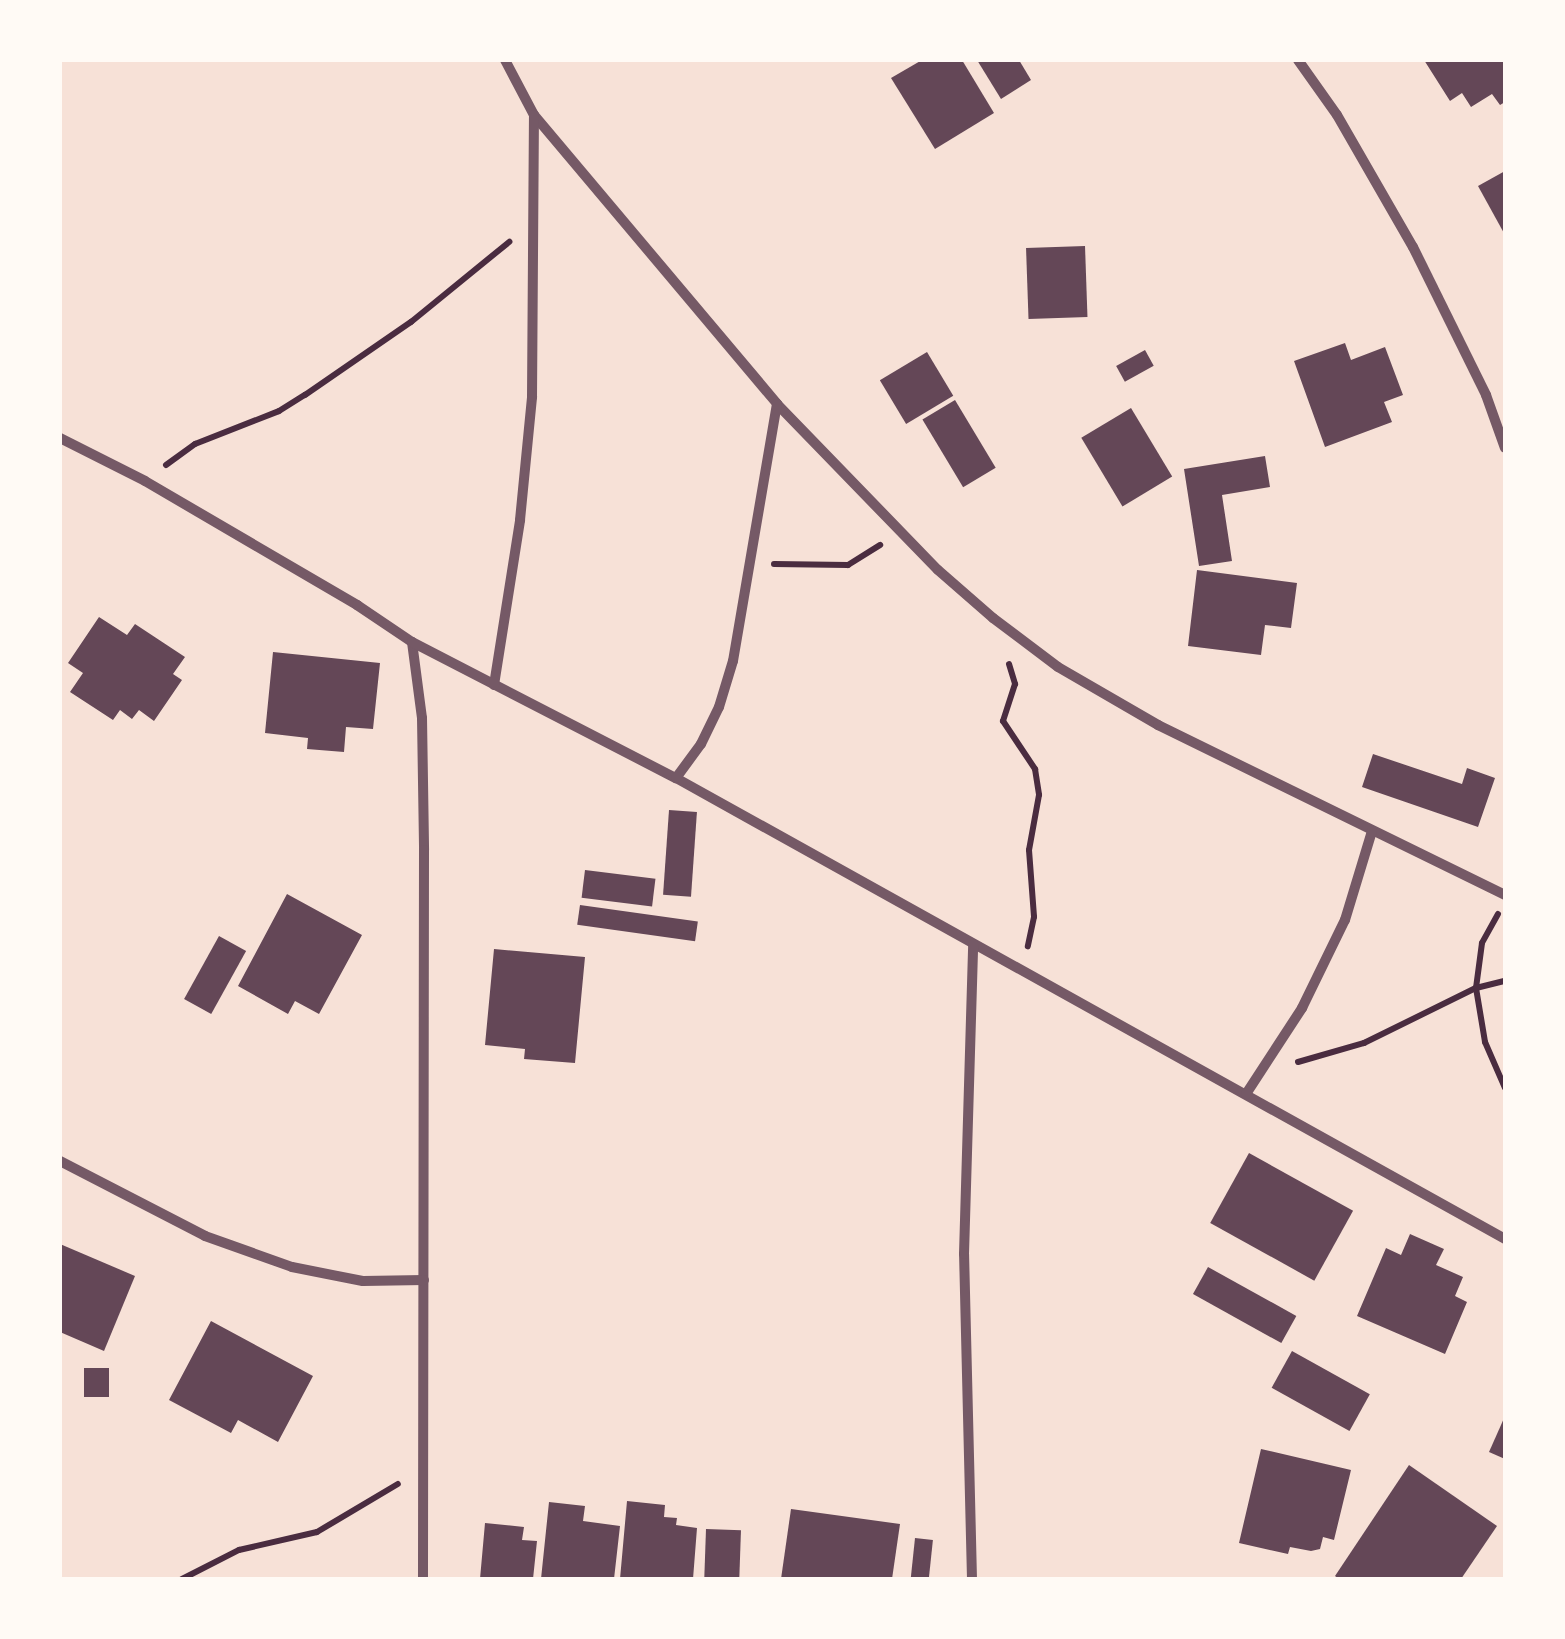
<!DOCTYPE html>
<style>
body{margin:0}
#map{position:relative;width:1565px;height:1639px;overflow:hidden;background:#f7e1d7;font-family:"DejaVu Sans",sans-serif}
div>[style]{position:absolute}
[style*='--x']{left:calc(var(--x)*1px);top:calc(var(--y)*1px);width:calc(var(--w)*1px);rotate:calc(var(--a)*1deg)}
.building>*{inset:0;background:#644757;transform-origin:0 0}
.path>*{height:6px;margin:-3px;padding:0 3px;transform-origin:3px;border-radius:3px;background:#4a2c40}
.minor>*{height:10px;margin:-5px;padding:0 5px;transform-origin:5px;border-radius:5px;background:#755966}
span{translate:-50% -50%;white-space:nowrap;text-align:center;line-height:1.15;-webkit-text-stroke:8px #fffaf5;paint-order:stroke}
.frame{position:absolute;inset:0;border:62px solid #fffaf5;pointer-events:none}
</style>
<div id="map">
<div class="building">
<i style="clip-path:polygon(922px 60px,962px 60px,994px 113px,935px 149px,891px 78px)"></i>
<i style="clip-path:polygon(977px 60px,1019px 60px,1031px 80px,1001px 99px)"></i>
<i style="clip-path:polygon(1424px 60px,1505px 60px,1505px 102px,1500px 105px,1492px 94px,1471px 107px,1462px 93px,1450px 101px)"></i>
<i style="clip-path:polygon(1505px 171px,1505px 235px,1478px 186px)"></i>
<i style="left:1085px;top:246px;width:71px;height:59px;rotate:88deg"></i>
<i style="clip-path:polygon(1345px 343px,1351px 360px,1385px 347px,1403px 395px,1384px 402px,1392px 422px,1325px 447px,1294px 361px)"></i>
<i style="left:1145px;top:350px;width:18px;height:33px;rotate:61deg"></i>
<i style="left:927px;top:352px;width:51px;height:55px;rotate:59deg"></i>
<i style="left:955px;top:400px;width:79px;height:38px;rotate:59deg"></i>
<i style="left:1131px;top:408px;width:80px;height:58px;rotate:59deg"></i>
<i style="clip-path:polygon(1265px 456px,1270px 487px,1222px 495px,1232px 561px,1199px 566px,1184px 469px)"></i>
<i style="clip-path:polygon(1197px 570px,1297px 583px,1291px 628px,1265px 625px,1261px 655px,1188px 646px)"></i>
<i style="clip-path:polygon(99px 617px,127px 635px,135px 624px,185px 657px,173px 674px,182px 680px,154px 721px,139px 710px,132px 719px,120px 710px,113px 720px,70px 692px,83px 673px,68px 663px)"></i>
<i style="clip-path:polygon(273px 652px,380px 663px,373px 729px,346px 727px,344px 752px,307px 749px,308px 738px,265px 733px)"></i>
<i style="clip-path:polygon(1373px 754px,1462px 784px,1467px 768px,1495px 778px,1478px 827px,1362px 787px)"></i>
<i style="left:669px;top:810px;width:28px;height:85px;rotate:4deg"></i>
<i style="left:585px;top:870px;width:71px;height:28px;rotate:7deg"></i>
<i style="clip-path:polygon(287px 894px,362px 935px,319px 1014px,295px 1001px,288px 1014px,238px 986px)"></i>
<i style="left:580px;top:905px;width:119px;height:20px;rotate:8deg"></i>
<i style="left:219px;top:936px;width:31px;height:72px;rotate:29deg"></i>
<i style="clip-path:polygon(494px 949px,585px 957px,575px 1063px,524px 1059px,525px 1049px,485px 1045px)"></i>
<i style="left:1249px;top:1153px;width:119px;height:80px;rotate:29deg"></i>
<i style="clip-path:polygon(1410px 1234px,1444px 1249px,1436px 1265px,1463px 1277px,1455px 1296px,1467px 1302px,1445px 1354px,1357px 1316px,1386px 1248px,1401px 1255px)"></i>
<i style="clip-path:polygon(60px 1244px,135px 1276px,104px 1351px,60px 1332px)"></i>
<i style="left:1208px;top:1267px;width:101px;height:31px;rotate:29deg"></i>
<i style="clip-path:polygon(211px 1321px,313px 1376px,278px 1442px,238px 1420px,231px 1433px,169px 1400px)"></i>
<i style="left:1292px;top:1351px;width:89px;height:42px;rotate:29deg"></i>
<i style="left:84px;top:1368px;width:25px;height:29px"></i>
<i style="clip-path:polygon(1505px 1416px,1505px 1459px,1489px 1452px)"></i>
<i style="clip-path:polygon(1261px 1449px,1351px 1470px,1334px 1540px,1323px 1537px,1320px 1549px,1311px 1551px,1290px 1547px,1288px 1554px,1239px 1543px)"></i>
<i style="clip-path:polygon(1409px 1465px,1497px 1526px,1461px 1579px,1339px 1579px,1335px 1576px)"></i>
<i style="clip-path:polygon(627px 1501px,665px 1505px,664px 1517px,677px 1518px,676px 1525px,697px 1528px,693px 1579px,620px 1579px)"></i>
<i style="clip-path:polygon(549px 1502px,585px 1506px,583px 1521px,620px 1526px,614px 1579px,541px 1579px)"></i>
<i style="clip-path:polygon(791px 1509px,900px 1524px,892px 1579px,781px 1579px)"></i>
<i style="clip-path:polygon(485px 1523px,524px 1527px,522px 1540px,537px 1541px,533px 1579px,480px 1579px)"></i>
<i style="left:706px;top:1529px;width:35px;height:50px;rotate:2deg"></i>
<i style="left:915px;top:1538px;width:18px;height:41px;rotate:6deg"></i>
</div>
<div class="path">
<i style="--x:166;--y:465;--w:36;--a:-36"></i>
<i style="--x:195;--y:444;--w:90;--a:-21.4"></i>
<i style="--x:279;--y:411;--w:31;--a:-32"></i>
<i style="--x:305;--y:395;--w:129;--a:-34.6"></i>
<i style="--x:411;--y:322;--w:127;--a:-39.2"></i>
<i style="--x:774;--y:564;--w:74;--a:0.8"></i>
<i style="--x:848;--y:565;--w:38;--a:-32"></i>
<i style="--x:1009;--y:664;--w:21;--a:73"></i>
<i style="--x:1015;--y:684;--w:39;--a:108"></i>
<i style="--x:1003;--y:721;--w:58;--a:56.3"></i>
<i style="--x:1035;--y:769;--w:26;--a:81"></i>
<i style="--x:1039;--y:795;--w:56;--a:100.3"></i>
<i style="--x:1029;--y:850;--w:67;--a:85.7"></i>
<i style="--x:1034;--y:917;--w:30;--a:102"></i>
<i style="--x:1498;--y:914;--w:33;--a:119"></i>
<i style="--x:1482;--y:943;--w:45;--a:97.6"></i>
<i style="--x:1476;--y:988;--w:55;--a:80.5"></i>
<i style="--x:1485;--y:1042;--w:50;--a:66.5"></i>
<i style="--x:1298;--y:1062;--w:69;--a:-16.1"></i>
<i style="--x:1364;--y:1043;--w:125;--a:-26.2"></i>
<i style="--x:1476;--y:988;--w:30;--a:-14"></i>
<i style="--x:182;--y:1579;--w:64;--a:-27"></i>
<i style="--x:239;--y:1550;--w:80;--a:-13"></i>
<i style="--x:317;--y:1532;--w:94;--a:-30.7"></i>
</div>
<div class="minor">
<i style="--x:505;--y:60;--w:62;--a:62.2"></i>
<i style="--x:534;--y:115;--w:378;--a:49.9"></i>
<i style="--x:777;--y:404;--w:231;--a:45.9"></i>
<i style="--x:938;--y:570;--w:73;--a:41.1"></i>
<i style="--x:993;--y:618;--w:81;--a:37"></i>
<i style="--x:1058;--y:667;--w:116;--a:30.1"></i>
<i style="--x:1158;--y:725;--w:386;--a:26.1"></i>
<i style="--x:1298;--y:60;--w:67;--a:54.7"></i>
<i style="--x:1337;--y:115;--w:152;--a:60.1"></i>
<i style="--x:1413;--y:247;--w:165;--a:63.7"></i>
<i style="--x:1486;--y:395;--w:56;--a:70.3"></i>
<i style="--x:60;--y:438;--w:95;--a:26.8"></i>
<i style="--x:145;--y:481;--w:246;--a:30.3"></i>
<i style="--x:357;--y:605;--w:66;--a:33.9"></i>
<i style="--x:412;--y:642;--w:77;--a:82.5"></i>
<i style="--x:422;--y:718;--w:132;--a:89.1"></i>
<i style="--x:424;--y:850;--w:729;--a:90.08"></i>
<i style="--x:412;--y:642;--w:297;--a:27.3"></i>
<i style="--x:676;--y:778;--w:949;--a:29.08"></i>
<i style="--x:494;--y:685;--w:167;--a:-81"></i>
<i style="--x:520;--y:520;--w:124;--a:-84.4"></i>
<i style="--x:532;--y:397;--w:282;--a:-89.6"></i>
<i style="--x:676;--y:778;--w:42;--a:-53.7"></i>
<i style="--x:701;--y:744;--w:41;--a:-64.1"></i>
<i style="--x:719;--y:707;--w:48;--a:-73.1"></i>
<i style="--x:733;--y:661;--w:261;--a:-80.3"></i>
<i style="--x:1246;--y:1094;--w:103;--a:-56.9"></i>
<i style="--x:1302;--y:1008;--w:98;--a:-64"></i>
<i style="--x:1345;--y:920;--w:93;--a:-73.1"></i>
<i style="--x:60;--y:1161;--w:163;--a:27.3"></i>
<i style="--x:205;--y:1236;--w:92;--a:19.6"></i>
<i style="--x:292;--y:1267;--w:72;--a:11.2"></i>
<i style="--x:363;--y:1281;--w:61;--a:-0.9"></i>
<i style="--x:972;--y:1579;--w:325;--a:-91.4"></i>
<i style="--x:964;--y:1254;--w:310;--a:-88.3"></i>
</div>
<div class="frame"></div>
</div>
